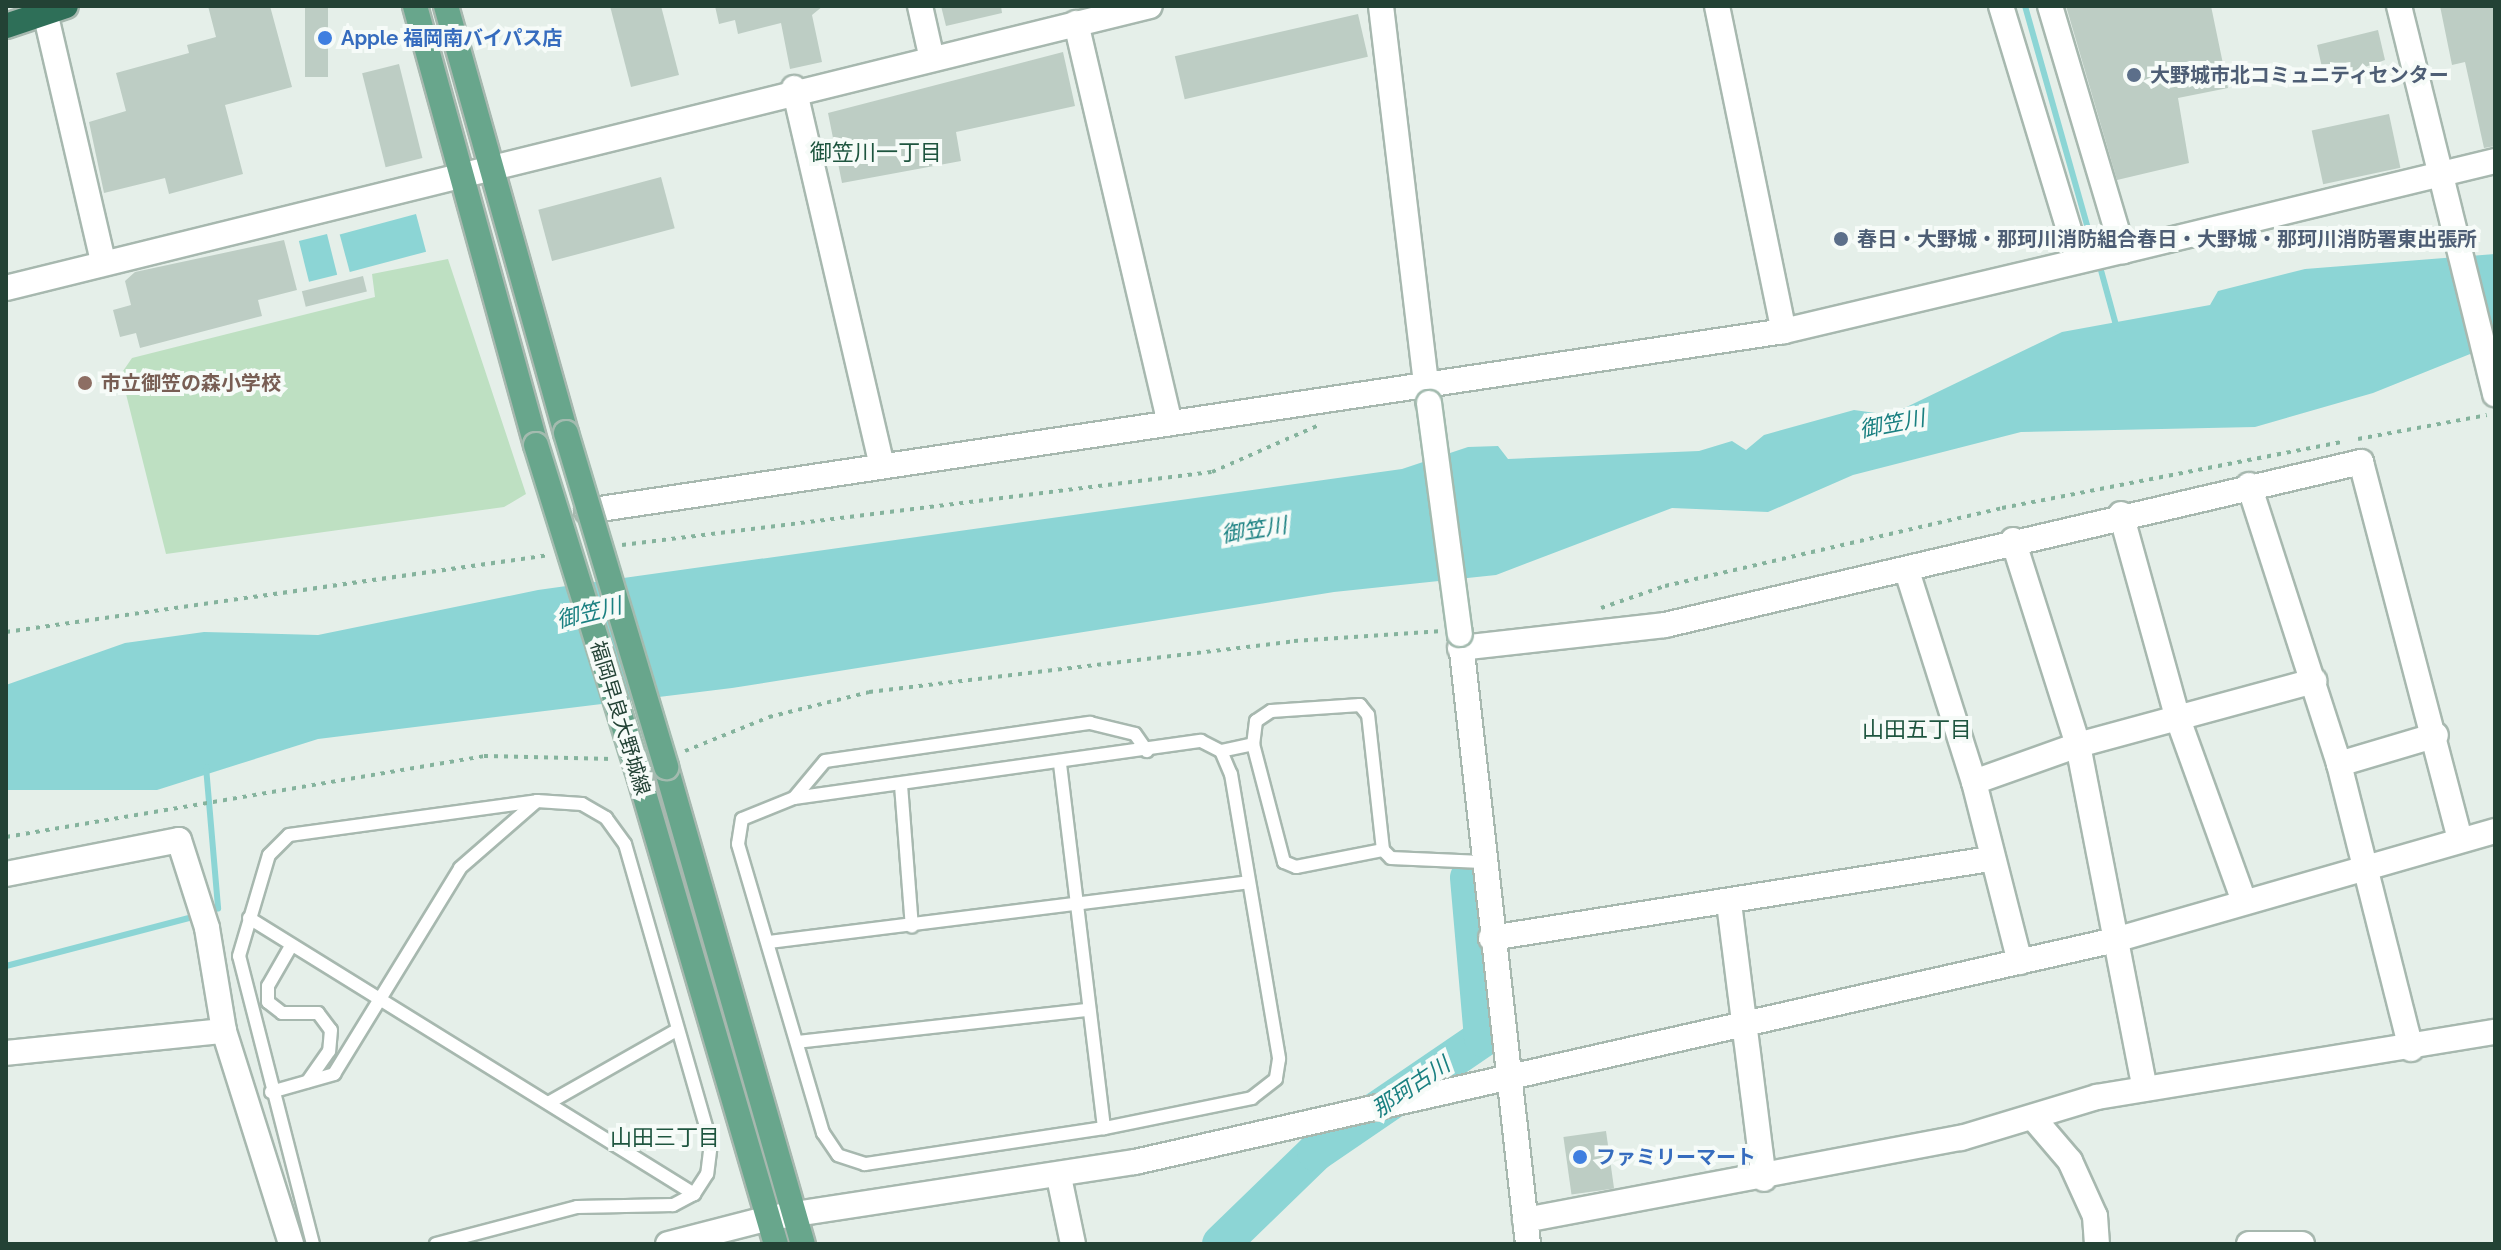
<!DOCTYPE html>
<meta charset="utf-8">
<style>
body{margin:0}
#map{position:relative;width:2501px;height:1250px;overflow:hidden;background:#e5efe9;font-family:Raleway,"Noto Sans JP",sans-serif}
div>[style]{position:absolute}
[style*='--x']{left:calc(var(--x)*1px);top:calc(var(--y)*1px);width:calc(var(--w)*1px);rotate:calc(var(--a)*1deg)}
.green>*{inset:0;background:#bee0c2}
.water>*{inset:0;background:#8cd5d5;transform-origin:0 0}
.stream>*{height:6px;margin:-3px;padding:0 3px;transform-origin:3px;border-radius:3px;background:#8cd5d5}
.river>*{height:38px;margin:-19px;padding:0 19px;transform-origin:19px;border-radius:19px;background:#8cd5d5}
.building>*{inset:0;background:#bdcdc4;transform-origin:0 0}
.path>*{height:4px;margin-top:-2px;transform-origin:0;background:repeating-linear-gradient(90deg,#85b39d 0 4px,transparent 0 10px)}
.roads{filter:drop-shadow(2px 0 #a7b8af) drop-shadow(-2px 0 #a7b8af) drop-shadow(0 2px #a7b8af) drop-shadow(0 -2px #a7b8af)}
.lane>*{height:12px;margin:-6px;padding:0 6px;transform-origin:6px;border-radius:6px;background:#fff}
.street>*{height:24px;margin:-12px;padding:0 12px;transform-origin:12px;border-radius:12px;background:#fff}
.secondary>*{height:24px;margin:-12px;padding:0 12px;transform-origin:12px;border-radius:12px;background:#fff}
.primary>*{height:24px;margin:-12px;padding:0 12px;transform-origin:12px;border-radius:12px;background:#68a68c}
.highway>*{height:24px;margin:-12px;padding:0 12px;transform-origin:12px;border-radius:12px;background:#2e6f58}
.bridges{filter:drop-shadow(2px 0 #a3bbaf) drop-shadow(-2px 0 #a3bbaf) drop-shadow(0 2px #a3bbaf) drop-shadow(0 -2px #a3bbaf)}
.secondary-bridge>*{height:24px;margin:-12px;padding:0 12px;transform-origin:12px;border-radius:12px;background:#fff}
.primary-bridge>*{height:24px;margin:-12px;padding:0 12px;transform-origin:12px;border-radius:12px;background:#68a68c}
.dots>*{width:22px;height:22px;translate:-50% -50%;box-sizing:border-box;border:4px solid #f6fbf8;border-radius:50%}
span{translate:-50% -50%;white-space:nowrap;text-align:center;line-height:1.15;-webkit-text-stroke:8px #f6fbf8;paint-order:stroke}
.shop-label{font-size:20px;color:#366cbe;font-weight:700}
.left{translate:0 -50%;text-align:left}
.service-label{font-size:20px;color:#4e5e75;font-weight:700}
.education-label{font-size:20px;color:#785e54;font-weight:700}
.street-label{font-size:20px;color:#234235}
.neighbourhood-label{font-size:22px;color:#1e553f}
.water-label{font-size:22px;color:#1a8081;font-style:italic}
.frame{position:absolute;inset:0;border:8px solid #234235;pointer-events:none}
</style>
<div id="map">
<div class="green">
<i style="clip-path:polygon(448px 259px,526px 494px,504px 507px,166px 554px,121px 374px,132px 358px,375px 297px,372px 274px)"></i>
</div>
<div class="water">
<i style="left:416px;top:214px;width:39px;height:79px;rotate:75deg"></i>
<i style="left:327px;top:234px;width:42px;height:29px;rotate:76deg"></i>
<i style="clip-path:polygon(2495px 254px,2495px 344px,2373px 393px,2255px 427px,2021px 432px,1853px 475px,1768px 512px,1672px 508px,1496px 575px,1334px 592px,732px 688px,318px 739px,157px 790px,6px 790px,6px 685px,125px 643px,204px 632px,318px 635px,538px 590px,1402px 469px,1468px 447px,1498px 446px,1508px 459px,1699px 451px,1732px 441px,1746px 450px,1764px 435px,1854px 410px,1890px 415px,2062px 332px,2210px 305px,2218px 291px,2305px 269px)"></i>
</div>
<div class="stream">
<i style="--x:2025;--y:6;--w:257;--a:74.2"></i>
<i style="--x:2099;--y:263;--w:68;--a:74.7"></i>
<i style="--x:206;--y:767;--w:142;--a:85.1"></i>
<i style="--x:218;--y:908;--w:12;--a:160"></i>
<i style="--x:6;--y:966;--w:197;--a:-14.7"></i>
</div>
<div class="river">
<i style="--x:1221;--y:1244;--w:132;--a:-44.1"></i>
<i style="--x:1316;--y:1152;--w:202;--a:-34.3"></i>
<i style="--x:1483;--y:1038;--w:161;--a:-95"></i>
</div>
<div class="building">
<i style="clip-path:polygon(208px 6px,270px 6px,292px 87px,225px 105px,243px 174px,169px 194px,165px 178px,104px 193px,89px 122px,126px 111px,116px 73px,189px 53px,187px 45px,216px 37px)"></i>
<i style="left:305px;top:6px;width:23px;height:71px"></i>
<i style="clip-path:polygon(610px 6px,661px 6px,679px 75px,631px 87px)"></i>
<i style="clip-path:polygon(715px 6px,823px 6px,812px 15px,822px 62px,790px 69px,781px 23px,738px 34px,735px 20px,719px 24px)"></i>
<i style="clip-path:polygon(941px 6px,1001px 6px,1002px 13px,946px 26px)"></i>
<i style="clip-path:polygon(2066px 6px,2211px 6px,2228px 88px,2178px 98px,2189px 163px,2117px 180px)"></i>
<i style="clip-path:polygon(2440px 6px,2495px 6px,2495px 146px,2484px 148px,2465px 62px,2452px 65px)"></i>
<i style="left:1358px;top:14px;width:44px;height:188px;rotate:77deg"></i>
<i style="clip-path:polygon(2378px 30px,2385px 60px,2325px 81px,2317px 45px)"></i>
<i style="clip-path:polygon(1063px 52px,1075px 106px,956px 132px,961px 161px,842px 183px,828px 113px)"></i>
<i style="left:399px;top:64px;width:97px;height:38px;rotate:76deg"></i>
<i style="left:2389px;top:114px;width:55px;height:79px;rotate:78deg"></i>
<i style="left:661px;top:177px;width:53px;height:127px;rotate:75deg"></i>
<i style="clip-path:polygon(284px 240px,297px 290px,258px 300px,262px 316px,140px 348px,136px 333px,120px 337px,113px 310px,131px 305px,125px 281px,135px 272px)"></i>
<i style="left:363px;top:276px;width:16px;height:63px;rotate:76deg"></i>
<i style="left:1606px;top:1131px;width:58px;height:43px;rotate:82deg"></i>
</div>
<div class="path">
<i style="--x:2358;--y:439;--w:131;--a:-10.5"></i>
<i style="--x:622;--y:545;--w:594;--a:-7.05"></i>
<i style="--x:1212;--y:472;--w:117;--a:-23.7"></i>
<i style="--x:1601;--y:608;--w:68;--a:-19"></i>
<i style="--x:1665;--y:586;--w:346;--a:-13"></i>
<i style="--x:2002;--y:508;--w:346;--a:-11"></i>
<i style="--x:6;--y:632;--w:549;--a:-8.06"></i>
<i style="--x:685;--y:751;--w:91;--a:-22"></i>
<i style="--x:769;--y:717;--w:103;--a:-14"></i>
<i style="--x:869;--y:692;--w:428;--a:-6.8"></i>
<i style="--x:1294;--y:641;--w:145;--a:-3.9"></i>
<i style="--x:6;--y:837;--w:485;--a:-9.6"></i>
<i style="--x:484;--y:756;--w:129;--a:1.3"></i>
</div>
<div class="roads">
<div class="lane">
<i style="--x:1221;--y:751;--w:25;--a:67"></i>
<i style="--x:1231;--y:774;--w:289;--a:80.4"></i>
<i style="--x:1279;--y:1059;--w:20;--a:99"></i>
<i style="--x:1276;--y:1079;--w:31;--a:142"></i>
<i style="--x:1252;--y:1098;--w:151;--a:168.5"></i>
<i style="--x:1104;--y:1128;--w:242;--a:171.4"></i>
<i style="--x:865;--y:1164;--w:28;--a:-162"></i>
<i style="--x:838;--y:1155;--w:27;--a:-124"></i>
<i style="--x:823;--y:1133;--w:301;--a:-106.4"></i>
<i style="--x:738;--y:844;--w:25;--a:-81"></i>
<i style="--x:742;--y:819;--w:56;--a:-22"></i>
<i style="--x:794;--y:798;--w:411;--a:-8"></i>
<i style="--x:1201;--y:741;--w:22;--a:27"></i>
<i style="--x:1221;--y:751;--w:33;--a:-12"></i>
<i style="--x:1060;--y:764;--w:367;--a:83.1"></i>
<i style="--x:901;--y:785;--w:142;--a:85.6"></i>
<i style="--x:794;--y:798;--w:48;--a:-50"></i>
<i style="--x:825;--y:761;--w:268;--a:-8.2"></i>
<i style="--x:1090;--y:723;--w:46;--a:13.7"></i>
<i style="--x:1135;--y:734;--w:21;--a:55"></i>
<i style="--x:1383;--y:850;--w:136;--a:-96.3"></i>
<i style="--x:1368;--y:715;--w:13;--a:-129"></i>
<i style="--x:1360;--y:705;--w:89;--a:176.1"></i>
<i style="--x:1271;--y:711;--w:18;--a:146"></i>
<i style="--x:1256;--y:721;--w:23;--a:97"></i>
<i style="--x:1253;--y:744;--w:122;--a:75.3"></i>
<i style="--x:1284;--y:862;--w:13;--a:23"></i>
<i style="--x:1296;--y:867;--w:89;--a:-11.1"></i>
<i style="--x:1383;--y:850;--w:11;--a:45"></i>
<i style="--x:1391;--y:858;--w:91;--a:2.5"></i>
<i style="--x:249;--y:918;--w:524;--a:31.81"></i>
<i style="--x:769;--y:942;--w:483;--a:-7.1"></i>
<i style="--x:291;--y:946;--w:46;--a:119.9"></i>
<i style="--x:268;--y:986;--w:16;--a:90"></i>
<i style="--x:268;--y:1002;--w:18;--a:38"></i>
<i style="--x:282;--y:1013;--w:36;--a:0"></i>
<i style="--x:318;--y:1013;--w:21;--a:53"></i>
<i style="--x:331;--y:1030;--w:21;--a:95"></i>
<i style="--x:329;--y:1051;--w:37;--a:125"></i>
<i style="--x:797;--y:1042;--w:294;--a:-6.3"></i>
<i style="--x:271;--y:1092;--w:66;--a:-15.9"></i>
<i style="--x:334;--y:1074;--w:241;--a:-58.5"></i>
<i style="--x:460;--y:868;--w:102;--a:-41"></i>
<i style="--x:550;--y:1102;--w:144;--a:-29.6"></i>
<i style="--x:313;--y:1244;--w:297;--a:-104.4"></i>
<i style="--x:239;--y:956;--w:105;--a:-73.5"></i>
<i style="--x:269;--y:855;--w:28;--a:-45"></i>
<i style="--x:289;--y:835;--w:250;--a:-7.8"></i>
<i style="--x:537;--y:801;--w:45;--a:3.8"></i>
<i style="--x:582;--y:804;--w:28;--a:30"></i>
<i style="--x:606;--y:818;--w:32;--a:54"></i>
<i style="--x:625;--y:844;--w:311;--a:74"></i>
<i style="--x:711;--y:1143;--w:31;--a:97"></i>
<i style="--x:707;--y:1174;--w:24;--a:123"></i>
<i style="--x:694;--y:1194;--w:24;--a:152"></i>
<i style="--x:673;--y:1205;--w:96;--a:178.8"></i>
<i style="--x:577;--y:1207;--w:146;--a:165.3"></i>
</div>
<div class="street">
<i style="--x:920;--y:6;--w:50;--a:77.3"></i>
<i style="--x:1717;--y:6;--w:332;--a:78.4"></i>
<i style="--x:2001;--y:6;--w:264;--a:73.1"></i>
<i style="--x:2050;--y:6;--w:256;--a:73.4"></i>
<i style="--x:2123;--y:251;--w:383;--a:-13.6"></i>
<i style="--x:45;--y:12;--w:256;--a:76.9"></i>
<i style="--x:1076;--y:23;--w:411;--a:76.8"></i>
<i style="--x:794;--y:88;--w:388;--a:76.9"></i>
<i style="--x:2249;--y:485;--w:293;--a:72.1"></i>
<i style="--x:2339;--y:764;--w:294;--a:75.8"></i>
<i style="--x:2121;--y:514;--w:213;--a:74.5"></i>
<i style="--x:2178;--y:719;--w:191;--a:70.1"></i>
<i style="--x:2013;--y:540;--w:215;--a:72.4"></i>
<i style="--x:2078;--y:745;--w:350;--a:79"></i>
<i style="--x:1907;--y:571;--w:221;--a:72.4"></i>
<i style="--x:1974;--y:782;--w:186;--a:75.7"></i>
<i style="--x:1460;--y:648;--w:206;--a:-6.4"></i>
<i style="--x:1665;--y:625;--w:715;--a:-13.18"></i>
<i style="--x:2361;--y:462;--w:391;--a:75.3"></i>
<i style="--x:2339;--y:764;--w:101;--a:-16.6"></i>
<i style="--x:1974;--y:782;--w:110;--a:-19.6"></i>
<i style="--x:2078;--y:745;--w:245;--a:-15.2"></i>
<i style="--x:6;--y:874;--w:176;--a:-11.1"></i>
<i style="--x:179;--y:840;--w:92;--a:72.3"></i>
<i style="--x:207;--y:928;--w:104;--a:80.6"></i>
<i style="--x:224;--y:1031;--w:223;--a:72.5"></i>
<i style="--x:1729;--y:903;--w:278;--a:82.8"></i>
<i style="--x:1491;--y:938;--w:505;--a:-9"></i>
<i style="--x:6;--y:1053;--w:219;--a:-5.8"></i>
<i style="--x:2035;--y:1120;--w:54;--a:49.5"></i>
<i style="--x:2070;--y:1161;--w:60;--a:65.6"></i>
<i style="--x:2095;--y:1216;--w:28;--a:86"></i>
<i style="--x:1059;--y:1177;--w:68;--a:78.2"></i>
<i style="--x:2249;--y:1244;--w:53;--a:0"></i>
</div>
<div class="secondary">
<i style="--x:1381;--y:6;--w:398;--a:83.2"></i>
<i style="--x:2399;--y:6;--w:400;--a:76.1"></i>
<i style="--x:6;--y:288;--w:1178;--a:-13.85"></i>
<i style="--x:587;--y:511;--w:1210;--a:-8.55"></i>
<i style="--x:1784;--y:331;--w:348;--a:-13.3"></i>
<i style="--x:1460;--y:634;--w:614;--a:83.64"></i>
<i style="--x:1525;--y:1220;--w:444;--a:-10.7"></i>
<i style="--x:1961;--y:1138;--w:142;--a:-16.8"></i>
<i style="--x:2097;--y:1097;--w:403;--a:-9.3"></i>
<i style="--x:668;--y:1244;--w:104;--a:-14.4"></i>
<i style="--x:769;--y:1218;--w:370;--a:-8.7"></i>
<i style="--x:1135;--y:1162;--w:1005;--a:-12.76"></i>
<i style="--x:2115;--y:940;--w:395;--a:-16"></i>
</div>
<div class="primary">
<i style="--x:415;--y:6;--w:455;--a:74.6"></i>
<i style="--x:446;--y:6;--w:444;--a:74.3"></i>
<i style="--x:666;--y:767;--w:496;--a:74"></i>
<i style="--x:637;--y:769;--w:495;--a:73.7"></i>
</div>
<div class="highway">
<i style="--x:6;--y:26;--w:63;--a:-18.4"></i>
</div>
</div>
<div class="bridges">
<div class="secondary-bridge">
<i style="--x:1429;--y:403;--w:233;--a:82.4"></i>
</div>
<div class="primary-bridge">
<i style="--x:566;--y:433;--w:349;--a:73.3"></i>
<i style="--x:536;--y:445;--w:339;--a:72.7"></i>
</div>
</div>
<div class="dots">
<i style="left:325px;top:38px;background:#3f7fe0"></i>
<i style="left:2134px;top:75px;background:#5c6f8a"></i>
<i style="left:1841px;top:239px;background:#5c6f8a"></i>
<i style="left:85px;top:383px;background:#8d6e63"></i>
<i style="left:1580px;top:1157px;background:#3f7fe0"></i>
</div>
<div class="shop-label">
<span class="left" style="left:341px;top:38px">Apple 福岡南バイパス店</span>
<span class="left" style="left:1596px;top:1157px">ファミリーマート</span>
</div>
<div class="service-label">
<span class="left" style="left:2150px;top:75px">大野城市北コミュニティセンター</span>
<span class="left" style="left:1857px;top:239px">春日・大野城・那珂川消防組合春日・大野城・那珂川消防署東出張所</span>
</div>
<div class="education-label">
<span class="left" style="left:101px;top:383px">市立御笠の森小学校</span>
</div>
<div class="street-label">
<span style="left:620px;top:718px;rotate:73deg">福岡早良大野城線</span>
</div>
<div class="neighbourhood-label">
<span style="left:876px;top:153px">御笠川一丁目</span>
<span style="left:1917px;top:730px">山田五丁目</span>
<span style="left:665px;top:1138px">山田三丁目</span>
</div>
<div class="water-label">
<span style="left:1892px;top:424px;rotate:-11deg">御笠川</span>
<span style="left:1254px;top:530px;rotate:-9deg">御笠川</span>
<span style="left:589px;top:613px;rotate:-14deg">御笠川</span>
<span style="left:1411px;top:1087px;rotate:-34deg">那珂古川</span>
</div>
<div class="frame"></div>
</div>
